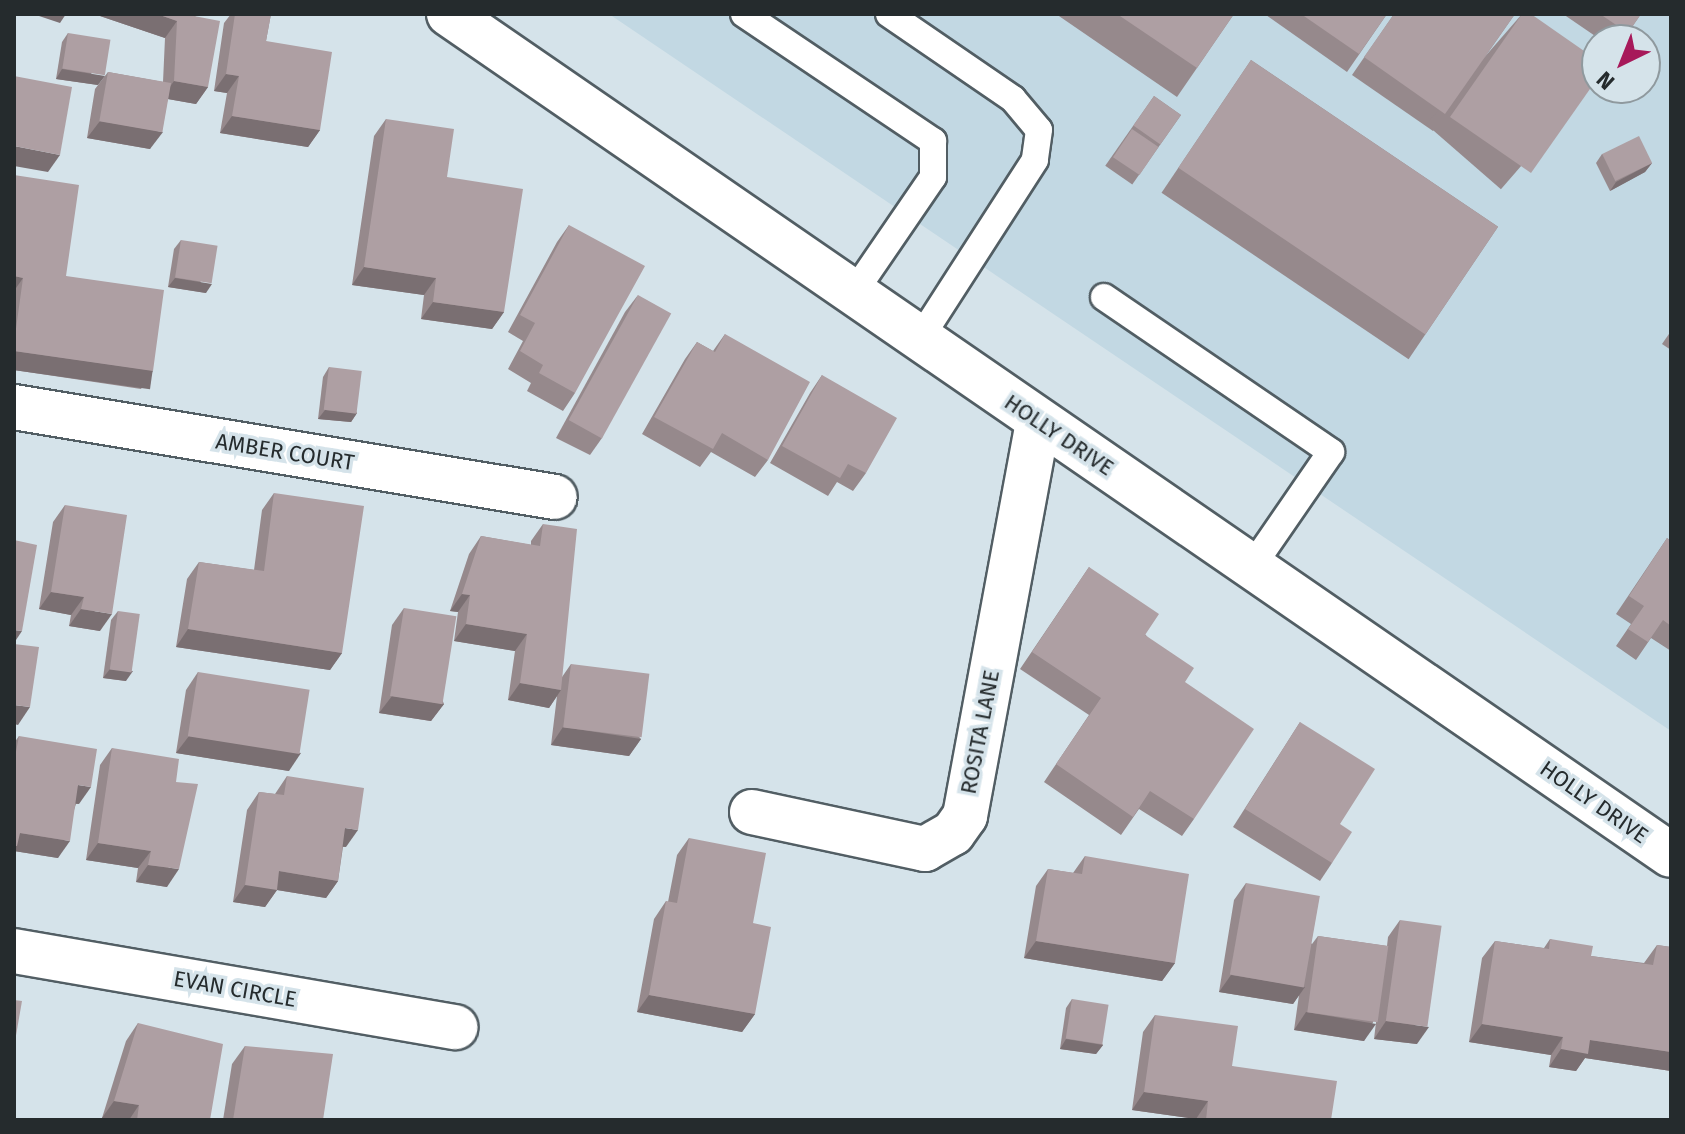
<!DOCTYPE html>
<style>
body{margin:0}
#map{position:relative;width:1685px;height:1134px;overflow:hidden;background:#d5e3ea;font-family:"Fira Sans",sans-serif}
div>[style]{position:absolute}
[style*='--x']{left:calc(var(--x)*1px);top:calc(var(--y)*1px);width:calc(var(--w)*1px);rotate:calc(var(--a)*1deg)}
.built>*{inset:0;background:#c2d8e3}
.roads{filter:drop-shadow(2px 0 #525e64) drop-shadow(-2px 0 #525e64) drop-shadow(0 2px #525e64) drop-shadow(0 -2px #525e64)}
.lane>*{height:26px;margin:-13px;padding:0 13px;transform-origin:13px;border-radius:13px;background:#fff}
.street>*{height:44px;margin:-22px;padding:0 22px;transform-origin:22px;border-radius:22px;background:#fff}
.wall>*{inset:0;background:#96898c;transform-origin:0 0}
.shaded-wall>*{inset:0;background:#7a6f72;transform-origin:0 0}
.building>*{inset:0;background:#ae9fa3;transform-origin:0 0}
span{translate:-50% -50%;white-space:nowrap;text-align:center;line-height:1.15;-webkit-text-stroke:7px #d5e3ea;paint-order:stroke}
.street-label{font-size:22px;color:#252b2d}
.frame{position:absolute;inset:0;border:16px solid #252b2d;pointer-events:none}
.north{position:absolute;left:1581px;top:24px;width:80px;height:80px;box-sizing:border-box;background:#d5e3ea;border:2px solid #8f999e;border-radius:50%;rotate:223deg;font-size:22px;font-weight:700;line-height:32px;text-align:center;color:#252b2d}
.north::after{content:'';display:block;margin:auto;width:28px;height:36px;background:#a7195a;clip-path:polygon(50% 0,100% 100%,50% 72%,0 100%)}
</style>
<div id="map">
<div class="built">
<i style="clip-path:polygon(evenodd,609px 14px,1671px 14px,1671px 731px,609px 14px,1597px 40px,1645px 40px,1645px 88px,1597px 88px,1597px 40px)"></i>
</div>
<div class="roads">
<div class="lane">
<i style="--x:744;--y:14;--w:228;--a:33.9"></i>
<i style="--x:933;--y:141;--w:36;--a:90"></i>
<i style="--x:933;--y:177;--w:142;--a:124.4"></i>
<i style="--x:889;--y:14;--w:150;--a:34.4"></i>
<i style="--x:1013;--y:99;--w:40;--a:50"></i>
<i style="--x:1039;--y:130;--w:30;--a:98"></i>
<i style="--x:1035;--y:160;--w:214;--a:122.8"></i>
<i style="--x:1104;--y:297;--w:275;--a:34.3"></i>
<i style="--x:1331;--y:452;--w:137;--a:124.6"></i>
</div>
<div class="street">
<i style="--x:449;--y:14;--w:1483;--a:34.54"></i>
<i style="--x:14;--y:407;--w:548;--a:9.45"></i>
<i style="--x:752;--y:812;--w:177;--a:12.1"></i>
<i style="--x:925;--y:849;--w:32;--a:-30"></i>
<i style="--x:953;--y:833;--w:21;--a:-55"></i>
<i style="--x:965;--y:816;--w:402;--a:-79.5"></i>
<i style="--x:14;--y:951;--w:448;--a:9.8"></i>
</div>
</div>
<div class="wall">
<i style="clip-path:polygon(100px 14px,195px 14px,208px 87px,196px 104px,168px 99px,150px 149px,87px 138px,95px 89px,108px 72px,163px 82px,165px 38px,100px 16px)"></i>
<i style="clip-path:polygon(231px 14px,271px 14px,266px 41px,320px 130px,308px 147px,220px 133px,227px 93px,214px 91px,224px 23px)"></i>
<i style="clip-path:polygon(1056px 14px,1234px 14px,1177px 97px)"></i>
<i style="clip-path:polygon(1267px 14px,1387px 14px,1347px 72px,1266px 15px)"></i>
<i style="clip-path:polygon(1394px 14px,1515px 14px,1433px 131px,1352px 75px)"></i>
<i style="left:1522px;top:14px;width:99px;height:146px;rotate:41deg"></i>
<i style="clip-path:polygon(1563px 14px,1641px 14px,1623px 40px,1601px 40px)"></i>
<i style="clip-path:polygon(68px 33px,98px 85px,56px 79px,62px 42px)"></i>
<i style="left:1251px;top:60px;width:298px;height:160px;rotate:34deg"></i>
<i style="left:1154px;top:96px;width:33px;height:85px;rotate:35deg"></i>
<i style="clip-path:polygon(386px 119px,447px 177px,504px 312px,492px 329px,421px 319px,424px 295px,352px 285px,374px 136px)"></i>
<i style="clip-path:polygon(1602px 154px,1652px 163px,1645px 172px,1610px 191px,1596px 163px)"></i>
<i style="clip-path:polygon(14px 175px,66px 276px,153px 371px,141px 389px,14px 370px)"></i>
<i style="clip-path:polygon(569px 225px,575px 393px,563px 411px,527px 391px,531px 383px,508px 369px,523px 341px,508px 332px,557px 242px)"></i>
<i style="clip-path:polygon(181px 240px,206px 293px,168px 287px,174px 249px)"></i>
<i style="clip-path:polygon(638px 295px,602px 438px,590px 455px,556px 438px,625px 312px)"></i>
<i style="clip-path:polygon(1671px 331px,1671px 350px,1662px 344px)"></i>
<i style="clip-path:polygon(725px 334px,768px 460px,755px 477px,711px 452px,700px 467px,642px 434px,685px 359px,697px 342px,713px 351px)"></i>
<i style="clip-path:polygon(329px 367px,357px 413px,351px 422px,318px 419px,323px 377px)"></i>
<i style="clip-path:polygon(822px 375px,866px 473px,853px 491px,837px 482px,828px 496px,770px 463px,810px 393px)"></i>
<i style="clip-path:polygon(274px 493px,342px 653px,330px 670px,176px 647px,187px 579px,199px 562px,254px 570px,262px 510px)"></i>
<i style="clip-path:polygon(65px 505px,100px 631px,69px 626px,71px 615px,39px 609px,53px 522px)"></i>
<i style="clip-path:polygon(543px 524px,562px 677px,571px 664px,641px 739px,629px 756px,551px 745px,557px 696px,549px 708px,508px 700px,515px 651px,454px 641px,458px 612px,450px 611px,469px 554px,481px 536px,531px 545px,531px 541px)"></i>
<i style="clip-path:polygon(1667px 538px,1671px 541px,1671px 651px,1651px 638px,1636px 660px,1616px 646px,1631px 624px,1616px 614px)"></i>
<i style="clip-path:polygon(1089px 567px,1185px 682px,1194px 819px,1182px 836px,1139px 809px,1121px 835px,1044px 782px,1089px 715px,1020px 669px)"></i>
<i style="clip-path:polygon(404px 608px,444px 704px,431px 721px,379px 713px,392px 625px)"></i>
<i style="clip-path:polygon(118px 611px,126px 681px,103px 678px,111px 620px)"></i>
<i style="clip-path:polygon(198px 672px,289px 771px,176px 753px,186px 690px)"></i>
<i style="clip-path:polygon(1300px 722px,1340px 824px,1332px 863px,1320px 881px,1233px 827px)"></i>
<i style="clip-path:polygon(19px 736px,79px 804px,76px 804px,58px 858px,14px 851px,14px 743px)"></i>
<i style="clip-path:polygon(112px 748px,176px 782px,167px 887px,136px 882px,138px 868px,86px 860px,100px 765px)"></i>
<i style="clip-path:polygon(287px 776px,346px 847px,343px 847px,338px 881px,326px 898px,277px 890px,265px 907px,233px 902px,247px 810px,259px 792px,275px 794px)"></i>
<i style="clip-path:polygon(689px 838px,753px 923px,755px 1014px,742px 1032px,637px 1012px,654px 919px,666px 901px,668px 902px,677px 855px)"></i>
<i style="clip-path:polygon(1085px 856px,1175px 963px,1162px 981px,1024px 958px,1036px 886px,1048px 869px,1073px 873px)"></i>
<i style="clip-path:polygon(1246px 883px,1312px 944px,1318px 936px,1387px 946px,1388px 937px,1400px 920px,1417px 1044px,1374px 1039px,1377px 1014px,1364px 1041px,1294px 1030px,1299px 995px,1293px 1004px,1219px 992px,1234px 900px)"></i>
<i style="clip-path:polygon(1550px 939px,1591px 956px,1644px 963px,1657px 945px,1671px 947px,1671px 1071px,1585px 1058px,1576px 1071px,1549px 1067px,1551px 1055px,1469px 1042px,1482px 958px,1495px 941px,1544px 948px)"></i>
<i style="clip-path:polygon(1072px 999px,1103px 1045px,1096px 1054px,1060px 1049px,1066px 1008px)"></i>
<i style="clip-path:polygon(1155px 1015px,1232px 1066px,1331px 1120px,1196px 1120px,1196px 1119px,1132px 1110px,1143px 1032px)"></i>
<i style="clip-path:polygon(138px 1023px,210px 1120px,113px 1120px,102px 1118px,126px 1041px)"></i>
<i style="clip-path:polygon(245px 1046px,323px 1120px,223px 1120px,232px 1064px)"></i>
</div>
<div class="shaded-wall">
<i style="clip-path:polygon(33px 14px,66px 14px,60px 23px)"></i>
<i style="clip-path:polygon(101px 14px,157px 14px,177px 21px,165px 38px,100px 16px)"></i>
<i style="clip-path:polygon(62px 69px,105px 76px,98px 85px,56px 79px)"></i>
<i style="clip-path:polygon(226px 74px,239px 76px,227px 93px,214px 91px)"></i>
<i style="clip-path:polygon(174px 81px,208px 87px,196px 104px,162px 98px)"></i>
<i style="clip-path:polygon(232px 116px,320px 130px,308px 147px,220px 133px)"></i>
<i style="clip-path:polygon(100px 121px,163px 132px,150px 149px,87px 138px)"></i>
<i style="clip-path:polygon(14px 146px,60px 155px,48px 172px,14px 166px)"></i>
<i style="clip-path:polygon(1652px 163px,1645px 172px,1610px 191px,1616px 182px)"></i>
<i style="clip-path:polygon(364px 267px,436px 278px,424px 295px,352px 285px)"></i>
<i style="clip-path:polygon(14px 276px,23px 278px,14px 291px)"></i>
<i style="clip-path:polygon(175px 278px,212px 284px,206px 293px,168px 287px)"></i>
<i style="clip-path:polygon(433px 302px,504px 312px,492px 329px,421px 319px)"></i>
<i style="left:14px;top:351px;width:140px;height:19px;rotate:8deg"></i>
<i style="clip-path:polygon(325px 410px,357px 413px,351px 422px,318px 419px)"></i>
<i style="clip-path:polygon(51px 592px,84px 597px,71px 615px,39px 609px)"></i>
<i style="clip-path:polygon(462px 594px,470px 595px,458px 612px,450px 611px)"></i>
<i style="clip-path:polygon(81px 609px,112px 614px,100px 631px,69px 626px)"></i>
<i style="clip-path:polygon(466px 624px,527px 634px,515px 651px,454px 641px)"></i>
<i style="clip-path:polygon(188px 629px,342px 653px,330px 670px,176px 647px)"></i>
<i style="clip-path:polygon(14px 630px,22px 631px,14px 643px)"></i>
<i style="clip-path:polygon(110px 669px,133px 671px,126px 681px,103px 678px)"></i>
<i style="clip-path:polygon(520px 683px,561px 690px,549px 708px,508px 700px)"></i>
<i style="clip-path:polygon(392px 696px,444px 704px,431px 721px,379px 713px)"></i>
<i style="clip-path:polygon(14px 705px,30px 707px,18px 725px,14px 724px)"></i>
<i style="clip-path:polygon(563px 727px,641px 739px,629px 756px,551px 745px)"></i>
<i style="clip-path:polygon(189px 736px,301px 753px,289px 771px,176px 753px)"></i>
<i style="clip-path:polygon(78px 785px,91px 787px,79px 804px,66px 802px)"></i>
<i style="clip-path:polygon(345px 828px,358px 830px,346px 847px,333px 845px)"></i>
<i style="clip-path:polygon(20px 833px,70px 841px,58px 858px,14px 851px,14px 841px)"></i>
<i style="clip-path:polygon(98px 843px,151px 851px,138px 868px,86px 860px)"></i>
<i style="clip-path:polygon(148px 865px,179px 869px,167px 887px,136px 882px)"></i>
<i style="clip-path:polygon(279px 871px,338px 881px,326px 898px,277px 890px,265px 907px,233px 902px,245px 885px)"></i>
<i style="clip-path:polygon(1036px 941px,1175px 963px,1162px 981px,1024px 958px)"></i>
<i style="clip-path:polygon(1231px 975px,1305px 987px,1293px 1004px,1219px 992px)"></i>
<i style="clip-path:polygon(649px 995px,755px 1014px,742px 1032px,637px 1012px)"></i>
<i style="clip-path:polygon(1306px 1012px,1376px 1024px,1364px 1041px,1294px 1030px)"></i>
<i style="clip-path:polygon(1386px 1021px,1429px 1027px,1417px 1044px,1374px 1039px)"></i>
<i style="clip-path:polygon(1482px 1024px,1563px 1037px,1551px 1055px,1469px 1042px)"></i>
<i style="clip-path:polygon(1066px 1039px,1103px 1045px,1096px 1054px,1060px 1049px)"></i>
<i style="clip-path:polygon(1590px 1040px,1671px 1052px,1671px 1071px,1585px 1058px,1576px 1071px,1549px 1067px,1561px 1049px)"></i>
<i style="clip-path:polygon(1144px 1092px,1208px 1101px,1196px 1119px,1132px 1110px)"></i>
<i style="clip-path:polygon(114px 1101px,139px 1105px,129px 1120px,113px 1120px,102px 1118px)"></i>
</div>
<div class="building">
<i style="clip-path:polygon(157px 14px,195px 14px,194px 16px,220px 21px,208px 87px,174px 81px,177px 21px)"></i>
<i style="clip-path:polygon(235px 14px,271px 14px,266px 41px,332px 52px,320px 130px,232px 116px,239px 76px,226px 74px)"></i>
<i style="clip-path:polygon(1117px 14px,1234px 14px,1197px 68px)"></i>
<i style="clip-path:polygon(1301px 14px,1387px 14px,1359px 54px)"></i>
<i style="clip-path:polygon(1394px 14px,1515px 14px,1445px 114px,1364px 57px)"></i>
<i style="clip-path:polygon(1522px 14px,1531px 14px,1597px 60px,1597px 79px,1531px 173px,1450px 117px)"></i>
<i style="clip-path:polygon(1600px 14px,1641px 14px,1628px 33px)"></i>
<i style="left:68px;top:33px;width:43px;height:36px;rotate:9deg"></i>
<i style="left:1251px;top:60px;width:298px;height:130px;rotate:34deg"></i>
<i style="left:108px;top:72px;width:64px;height:50px;rotate:10deg"></i>
<i style="clip-path:polygon(14px 76px,72px 87px,60px 155px,14px 146px)"></i>
<i style="left:1154px;top:96px;width:33px;height:36px;rotate:35deg"></i>
<i style="clip-path:polygon(386px 119px,454px 129px,447px 177px,523px 189px,504px 312px,433px 302px,436px 278px,364px 267px)"></i>
<i style="left:1132px;top:129px;width:32px;height:34px;rotate:34deg"></i>
<i style="left:1639px;top:136px;width:30px;height:41px;rotate:64deg"></i>
<i style="clip-path:polygon(14px 175px,79px 185px,66px 276px,164px 290px,153px 371px,14px 351px,14px 343px,23px 278px,14px 276px)"></i>
<i style="clip-path:polygon(569px 225px,645px 266px,575px 393px,539px 373px,543px 365px,520px 351px,535px 323px,520px 315px)"></i>
<i style="left:181px;top:240px;width:37px;height:38px;rotate:9deg"></i>
<i style="left:638px;top:295px;width:38px;height:143px;rotate:29deg"></i>
<i style="clip-path:polygon(725px 334px,810px 382px,768px 460px,722px 433px,713px 449px,654px 417px,697px 342px,715px 352px)"></i>
<i style="left:329px;top:367px;width:33px;height:43px;rotate:7deg"></i>
<i style="clip-path:polygon(822px 375px,897px 418px,866px 473px,848px 464px,840px 478px,782px 446px)"></i>
<i style="clip-path:polygon(274px 493px,364px 506px,342px 653px,188px 629px,199px 562px,264px 571px)"></i>
<i style="clip-path:polygon(65px 505px,127px 515px,112px 614px,81px 609px,84px 597px,51px 592px)"></i>
<i style="clip-path:polygon(543px 524px,577px 529px,561px 690px,520px 683px,527px 634px,466px 624px,470px 595px,462px 594px,481px 536px,540px 546px)"></i>
<i style="clip-path:polygon(1667px 538px,1671px 541px,1671px 626px,1663px 620px,1648px 642px,1628px 629px,1644px 606px,1629px 596px)"></i>
<i style="clip-path:polygon(14px 540px,37px 545px,22px 631px,14px 630px)"></i>
<i style="clip-path:polygon(1089px 567px,1159px 614px,1145px 635px,1194px 668px,1185px 682px,1254px 729px,1194px 819px,1150px 791px,1133px 817px,1056px 764px,1101px 698px,1032px 652px)"></i>
<i style="left:404px;top:608px;width:53px;height:89px;rotate:9deg"></i>
<i style="left:118px;top:611px;width:22px;height:59px;rotate:8deg"></i>
<i style="clip-path:polygon(14px 644px,39px 647px,30px 707px,14px 705px)"></i>
<i style="left:571px;top:664px;width:79px;height:64px;rotate:7deg"></i>
<i style="left:198px;top:672px;width:113px;height:65px;rotate:9deg"></i>
<i style="clip-path:polygon(1300px 722px,1375px 769px,1340px 824px,1352px 832px,1332px 863px,1245px 809px)"></i>
<i style="clip-path:polygon(19px 736px,97px 749px,91px 787px,78px 785px,70px 841px,20px 833px,17px 846px,14px 846px,14px 757px,15px 757px)"></i>
<i style="clip-path:polygon(112px 748px,179px 759px,176px 782px,198px 784px,179px 869px,148px 865px,151px 851px,98px 843px)"></i>
<i style="clip-path:polygon(287px 776px,364px 788px,358px 830px,345px 828px,338px 881px,279px 871px,277px 890px,245px 885px,259px 792px,284px 795px)"></i>
<i style="clip-path:polygon(689px 838px,766px 853px,753px 923px,771px 927px,755px 1014px,649px 995px,666px 901px,677px 903px)"></i>
<i style="clip-path:polygon(1085px 856px,1189px 874px,1175px 963px,1036px 941px,1048px 869px,1082px 874px)"></i>
<i style="left:1246px;top:883px;width:75px;height:93px;rotate:10deg"></i>
<i style="left:1400px;top:920px;width:42px;height:102px;rotate:8deg"></i>
<i style="left:1318px;top:936px;width:71px;height:77px;rotate:8deg"></i>
<i style="clip-path:polygon(1550px 939px,1593px 946px,1591px 956px,1653px 965px,1657px 945px,1671px 947px,1671px 1052px,1590px 1040px,1588px 1054px,1561px 1049px,1563px 1037px,1482px 1024px,1495px 941px,1549px 949px)"></i>
<i style="left:1072px;top:999px;width:37px;height:40px;rotate:9deg"></i>
<i style="clip-path:polygon(14px 1000px,22px 1001px,14px 1047px)"></i>
<i style="clip-path:polygon(1155px 1015px,1238px 1026px,1232px 1066px,1337px 1081px,1331px 1120px,1206px 1120px,1208px 1101px,1144px 1092px)"></i>
<i style="clip-path:polygon(138px 1023px,223px 1044px,210px 1120px,137px 1120px,139px 1105px,114px 1101px)"></i>
<i style="clip-path:polygon(245px 1046px,333px 1054px,323px 1120px,233px 1120px)"></i>
</div>
<div class="street-label">
<span style="left:1059px;top:435px;rotate:34deg">HOLLY DRIVE</span>
<span style="left:285px;top:452px;rotate:9deg">AMBER COURT</span>
<span style="left:980px;top:732px;rotate:-79deg">ROSITA LANE</span>
<span style="left:1594px;top:802px;rotate:35deg">HOLLY DRIVE</span>
<span style="left:235px;top:989px;rotate:10deg">EVAN CIRCLE</span>
</div>
<div class="frame"></div>
<div class="north">N</div>
</div>
